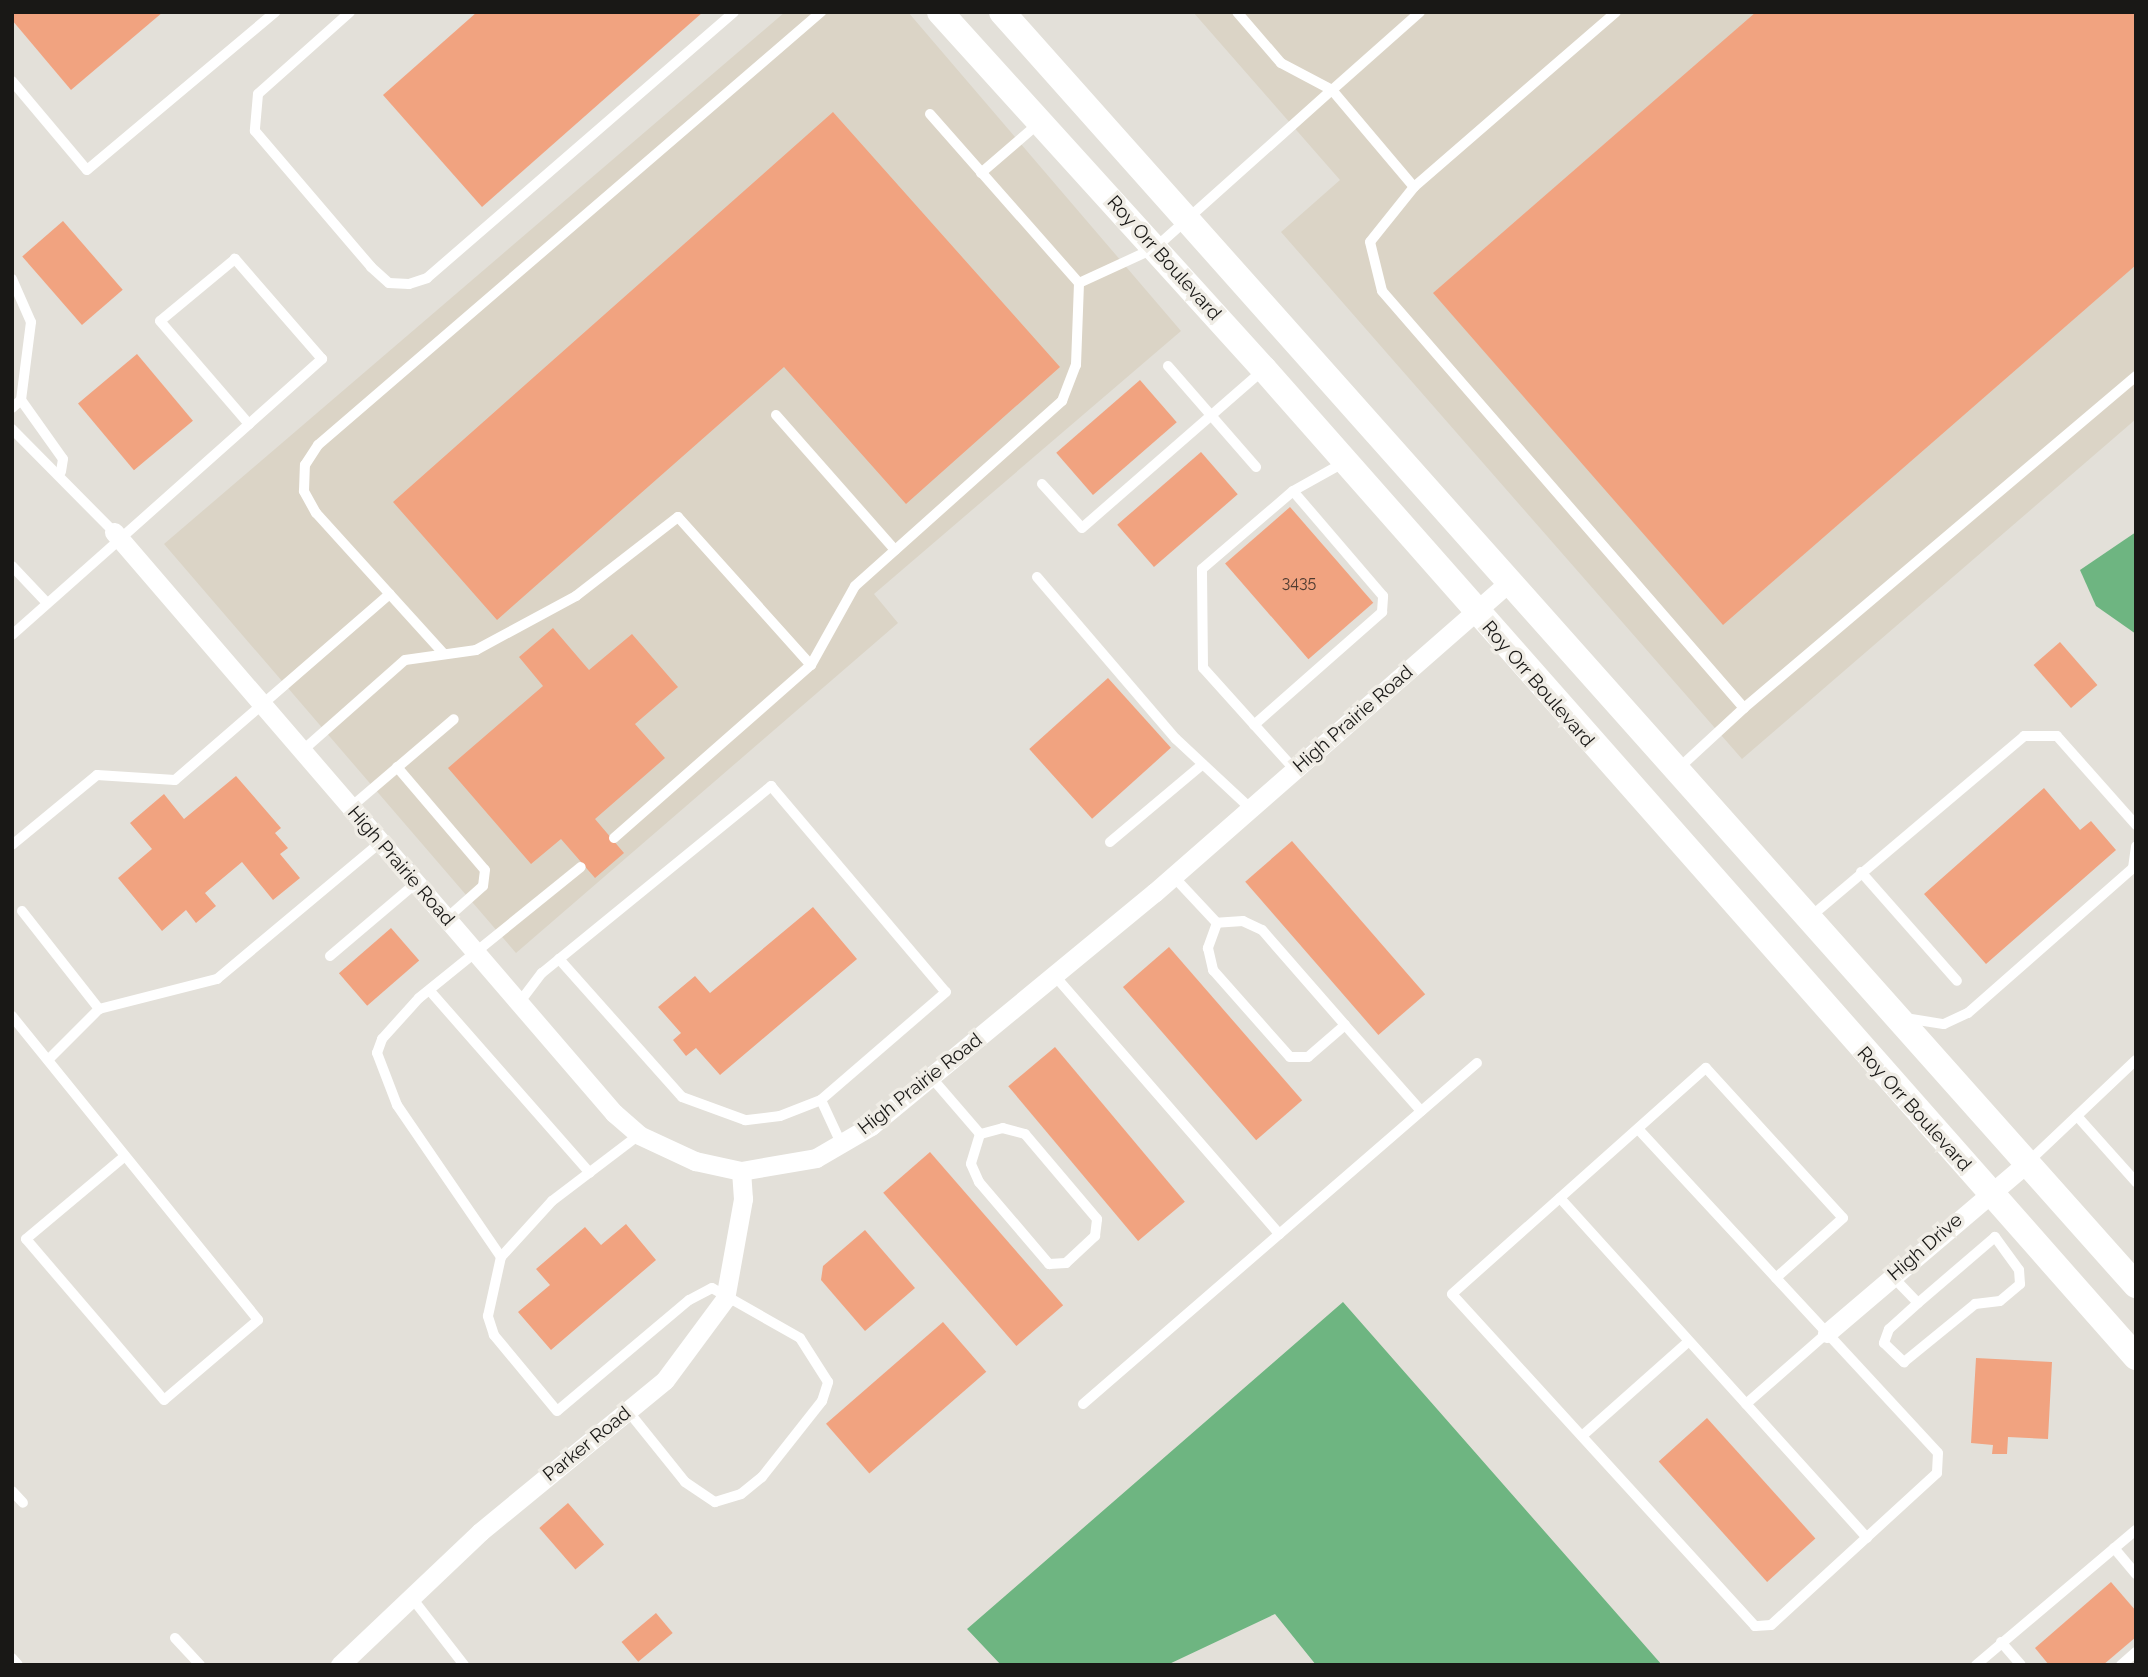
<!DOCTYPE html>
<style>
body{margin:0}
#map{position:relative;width:2148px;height:1677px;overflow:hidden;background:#e3e0d9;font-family:Raleway,sans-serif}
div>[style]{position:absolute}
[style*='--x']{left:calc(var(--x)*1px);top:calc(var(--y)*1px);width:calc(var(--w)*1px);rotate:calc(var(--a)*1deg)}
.built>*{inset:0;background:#dbd4c6}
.forest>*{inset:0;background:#6eb581}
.building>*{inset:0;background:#f1a380;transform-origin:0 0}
.lane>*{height:10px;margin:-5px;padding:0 5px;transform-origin:5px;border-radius:5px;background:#fff}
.street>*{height:19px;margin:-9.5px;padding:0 9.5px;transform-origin:9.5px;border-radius:9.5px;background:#fff}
.secondary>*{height:26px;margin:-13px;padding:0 13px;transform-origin:13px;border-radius:13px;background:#fff}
span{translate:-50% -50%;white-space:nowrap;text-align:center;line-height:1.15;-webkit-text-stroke:7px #f0ede6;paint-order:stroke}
.number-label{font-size:16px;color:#4f3b30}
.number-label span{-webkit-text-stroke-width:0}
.street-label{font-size:19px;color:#191816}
.frame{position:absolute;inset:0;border:14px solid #191816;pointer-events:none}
</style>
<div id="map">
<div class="built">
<i style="clip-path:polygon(785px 12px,908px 12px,1181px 331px,874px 594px,898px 623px,516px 953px,164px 544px)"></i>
<i style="clip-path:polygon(1193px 12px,2136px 12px,2136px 419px,1742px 759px,1281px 232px,1340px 180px)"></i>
</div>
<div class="forest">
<i style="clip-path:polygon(2136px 532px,2136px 634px,2096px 606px,2080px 570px)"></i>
<i style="clip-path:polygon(1343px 1302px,1662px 1665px,1316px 1665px,1275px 1614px,1167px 1665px,1001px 1665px,967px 1629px)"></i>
</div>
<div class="building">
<i style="clip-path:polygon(12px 12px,163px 12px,71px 90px,12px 20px)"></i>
<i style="clip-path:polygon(477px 12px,703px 12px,482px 207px,383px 95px)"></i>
<i style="clip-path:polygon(1756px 12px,2136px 12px,2136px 265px,1723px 625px,1433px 293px)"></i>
<i style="clip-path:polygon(833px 112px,1060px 367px,906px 504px,784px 367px,497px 620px,393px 502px)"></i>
<i style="left:63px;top:221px;width:91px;height:54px;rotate:49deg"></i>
<i style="left:137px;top:354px;width:87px;height:77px;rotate:50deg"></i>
<i style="left:1140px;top:380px;width:56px;height:111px;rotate:49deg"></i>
<i style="left:1201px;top:452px;width:56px;height:111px;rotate:49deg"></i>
<i style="left:1290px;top:507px;width:127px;height:86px;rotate:49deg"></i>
<i style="clip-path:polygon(553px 628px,589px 670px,632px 634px,678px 687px,635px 724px,665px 758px,595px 819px,624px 853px,595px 878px,561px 839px,531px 864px,448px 768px,543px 686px,519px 657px)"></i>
<i style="left:2060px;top:642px;width:57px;height:35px;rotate:49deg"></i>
<i style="left:1108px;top:678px;width:94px;height:106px;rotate:48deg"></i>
<i style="clip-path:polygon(236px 776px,281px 828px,275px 833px,288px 848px,280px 854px,300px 878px,273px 900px,242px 862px,205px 893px,216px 906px,196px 923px,186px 910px,162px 931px,118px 878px,152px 849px,130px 823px,164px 794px,184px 819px)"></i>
<i style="clip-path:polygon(2044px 788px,2080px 830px,2091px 821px,2116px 850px,1986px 964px,1924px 894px)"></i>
<i style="left:1292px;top:841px;width:203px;height:62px;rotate:49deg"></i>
<i style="clip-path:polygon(813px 907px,857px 959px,720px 1075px,696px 1048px,686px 1056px,673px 1040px,681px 1033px,658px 1007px,695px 976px,710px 993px)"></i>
<i style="left:391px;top:928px;width:43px;height:69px;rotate:49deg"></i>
<i style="left:1169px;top:947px;width:203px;height:61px;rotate:49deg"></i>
<i style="left:1055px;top:1047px;width:202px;height:61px;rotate:50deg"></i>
<i style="left:930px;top:1152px;width:203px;height:62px;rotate:49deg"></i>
<i style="clip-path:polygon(626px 1224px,656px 1260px,551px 1350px,518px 1312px,550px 1285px,536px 1269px,585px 1227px,601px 1245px)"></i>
<i style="clip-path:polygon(865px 1230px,915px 1288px,865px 1331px,821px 1280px,823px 1266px)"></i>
<i style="left:943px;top:1322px;width:66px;height:155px;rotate:49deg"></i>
<i style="clip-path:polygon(1976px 1358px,2052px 1362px,2048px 1439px,2008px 1437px,2007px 1454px,1992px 1454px,1993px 1445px,1971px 1443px)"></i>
<i style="left:1707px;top:1418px;width:162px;height:65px;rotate:48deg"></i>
<i style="left:568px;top:1503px;width:55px;height:38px;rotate:49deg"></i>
<i style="clip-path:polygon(2111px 1582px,2136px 1611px,2136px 1637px,2103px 1665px,2049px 1665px,2035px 1648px)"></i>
<i style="left:656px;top:1613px;width:26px;height:45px;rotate:50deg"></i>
</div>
<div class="lane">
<i style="--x:350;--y:12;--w:123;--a:138.3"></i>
<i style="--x:258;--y:94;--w:37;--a:95"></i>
<i style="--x:255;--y:131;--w:179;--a:49.5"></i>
<i style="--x:371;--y:267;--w:24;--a:42"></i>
<i style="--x:389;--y:283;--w:20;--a:3"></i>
<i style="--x:409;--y:284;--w:19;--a:-18"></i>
<i style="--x:427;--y:278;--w:406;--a:-40.9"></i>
<i style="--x:1420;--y:12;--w:118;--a:138.4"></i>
<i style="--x:1332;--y:90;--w:127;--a:49.8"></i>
<i style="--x:1414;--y:187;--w:70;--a:128.7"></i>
<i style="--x:1370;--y:242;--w:50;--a:76.2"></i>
<i style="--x:1382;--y:291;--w:552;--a:49.04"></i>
<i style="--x:1744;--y:708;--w:90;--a:137.3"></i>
<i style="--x:12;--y:81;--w:116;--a:49.9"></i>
<i style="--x:87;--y:170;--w:246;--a:-40"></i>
<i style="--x:930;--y:114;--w:225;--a:48.6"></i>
<i style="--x:1079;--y:283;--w:84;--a:-24.7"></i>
<i style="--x:1155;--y:248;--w:237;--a:-41.8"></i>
<i style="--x:1332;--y:90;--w:58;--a:-152.1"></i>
<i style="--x:1281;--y:63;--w:67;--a:-130.8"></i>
<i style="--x:981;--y:173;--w:78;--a:-40.8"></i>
<i style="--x:1414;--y:187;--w:267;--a:-40.9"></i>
<i style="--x:12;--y:279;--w:47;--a:66.2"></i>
<i style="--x:31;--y:322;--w:79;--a:97.3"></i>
<i style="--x:21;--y:400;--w:72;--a:54.6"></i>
<i style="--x:63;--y:459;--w:13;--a:99"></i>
<i style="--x:1168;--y:366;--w:134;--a:48.9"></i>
<i style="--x:12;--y:408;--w:12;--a:-42"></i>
<i style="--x:776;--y:415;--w:180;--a:48.6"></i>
<i style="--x:12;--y:429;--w:145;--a:45.3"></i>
<i style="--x:1042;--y:484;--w:59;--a:47.7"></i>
<i style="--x:1082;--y:528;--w:242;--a:-41.1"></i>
<i style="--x:12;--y:566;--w:51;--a:46.6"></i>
<i style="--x:1037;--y:577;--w:213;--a:49.4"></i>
<i style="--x:1176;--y:739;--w:103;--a:43"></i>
<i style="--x:12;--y:635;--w:144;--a:-41.6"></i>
<i style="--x:120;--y:539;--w:173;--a:-41.7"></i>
<i style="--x:249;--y:424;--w:98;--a:-41.7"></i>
<i style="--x:322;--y:359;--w:133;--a:-131"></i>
<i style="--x:235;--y:259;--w:97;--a:140.4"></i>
<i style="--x:160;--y:321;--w:136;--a:49.2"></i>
<i style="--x:444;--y:654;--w:190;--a:-132.2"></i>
<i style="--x:316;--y:513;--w:25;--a:-119"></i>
<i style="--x:304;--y:491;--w:26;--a:-88"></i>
<i style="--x:305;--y:465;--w:24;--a:-57"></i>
<i style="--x:318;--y:445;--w:664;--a:-40.72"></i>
<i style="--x:1744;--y:708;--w:514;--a:-40.26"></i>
<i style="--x:1254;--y:725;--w:171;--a:-41.4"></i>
<i style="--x:1382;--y:612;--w:16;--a:-86"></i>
<i style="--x:1383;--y:596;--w:138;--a:-130.6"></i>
<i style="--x:302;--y:751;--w:137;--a:-41.5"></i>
<i style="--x:405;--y:660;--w:72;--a:-8"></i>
<i style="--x:476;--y:650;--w:114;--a:-28.4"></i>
<i style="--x:576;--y:596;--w:129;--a:-37.8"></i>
<i style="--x:678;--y:517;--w:199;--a:48.1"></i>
<i style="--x:397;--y:767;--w:135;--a:49.5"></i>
<i style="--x:485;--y:870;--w:16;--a:97"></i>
<i style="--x:483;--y:886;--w:50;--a:138.3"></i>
<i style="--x:1295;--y:770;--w:137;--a:-132"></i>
<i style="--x:1203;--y:668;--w:99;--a:-90.6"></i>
<i style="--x:1202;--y:569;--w:120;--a:-40.6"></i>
<i style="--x:1293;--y:491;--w:57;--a:-29.2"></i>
<i style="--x:351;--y:807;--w:135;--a:-40.5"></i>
<i style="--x:614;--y:838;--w:262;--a:-41.3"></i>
<i style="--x:811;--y:665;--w:90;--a:-60.9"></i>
<i style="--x:855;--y:586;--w:278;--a:-41.8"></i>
<i style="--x:1062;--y:401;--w:39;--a:-69"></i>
<i style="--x:1076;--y:365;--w:82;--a:-87.9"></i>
<i style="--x:1110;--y:842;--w:121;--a:-40"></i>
<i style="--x:12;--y:845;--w:110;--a:-39.5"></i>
<i style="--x:97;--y:775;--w:78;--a:3.7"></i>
<i style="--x:175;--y:780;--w:284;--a:-40.9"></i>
<i style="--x:1861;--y:872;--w:145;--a:48.6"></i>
<i style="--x:1173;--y:876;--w:64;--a:46.9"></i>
<i style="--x:1217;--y:923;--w:27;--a:110"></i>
<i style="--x:1208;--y:948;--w:23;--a:77"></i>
<i style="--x:1213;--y:970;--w:116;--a:48.5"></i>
<i style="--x:1290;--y:1057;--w:18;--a:0"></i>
<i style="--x:1308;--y:1057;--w:49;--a:-40.9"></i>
<i style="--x:1345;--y:1025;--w:126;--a:-131.1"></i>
<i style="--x:1262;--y:930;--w:21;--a:-155"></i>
<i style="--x:1243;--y:921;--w:26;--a:176"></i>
<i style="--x:22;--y:911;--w:125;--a:51.8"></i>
<i style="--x:99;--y:1009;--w:122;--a:-14.3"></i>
<i style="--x:217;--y:979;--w:214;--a:-39.9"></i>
<i style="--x:1809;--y:918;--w:282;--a:-40.2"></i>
<i style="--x:2024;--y:736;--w:33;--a:0"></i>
<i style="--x:2057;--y:736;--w:119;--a:48.4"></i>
<i style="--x:330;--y:956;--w:113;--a:-40.3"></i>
<i style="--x:1055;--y:976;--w:342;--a:49"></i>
<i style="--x:430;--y:991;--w:242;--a:48.7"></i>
<i style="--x:519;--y:1003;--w:38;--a:-53"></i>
<i style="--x:542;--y:973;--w:296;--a:-39.2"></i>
<i style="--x:771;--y:786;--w:270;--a:49.7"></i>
<i style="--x:946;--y:992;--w:165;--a:139.2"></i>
<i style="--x:821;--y:1100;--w:44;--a:158.7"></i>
<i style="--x:780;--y:1116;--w:35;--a:173"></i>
<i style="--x:745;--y:1120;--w:67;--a:-159.9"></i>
<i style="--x:682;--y:1097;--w:185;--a:-131.7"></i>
<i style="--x:12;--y:1016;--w:391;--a:51"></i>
<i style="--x:258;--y:1320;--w:123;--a:139.6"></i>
<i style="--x:164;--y:1400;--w:212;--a:-130.6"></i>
<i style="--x:26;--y:1239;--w:129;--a:-40"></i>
<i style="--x:1905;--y:1018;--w:39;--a:9"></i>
<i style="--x:1944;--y:1024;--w:26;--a:-25"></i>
<i style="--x:1968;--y:1013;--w:220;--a:-41.3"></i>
<i style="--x:2133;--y:868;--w:22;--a:-82"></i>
<i style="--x:1345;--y:1025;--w:115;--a:48.5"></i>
<i style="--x:48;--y:1060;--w:72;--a:-45"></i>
<i style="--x:931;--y:1077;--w:75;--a:49.3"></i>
<i style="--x:980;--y:1134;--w:31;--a:107"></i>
<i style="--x:971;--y:1164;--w:20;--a:66"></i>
<i style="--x:979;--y:1182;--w:108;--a:49.5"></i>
<i style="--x:1049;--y:1264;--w:17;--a:-3"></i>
<i style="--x:1066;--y:1263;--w:40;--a:-43"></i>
<i style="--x:1095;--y:1236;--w:17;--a:-83"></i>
<i style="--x:1097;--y:1219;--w:111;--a:-130.3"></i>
<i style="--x:1025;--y:1134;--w:23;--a:-165"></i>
<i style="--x:1003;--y:1128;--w:24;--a:165"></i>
<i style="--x:821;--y:1100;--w:47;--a:65.1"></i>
<i style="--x:2077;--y:1116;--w:89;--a:48.2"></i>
<i style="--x:1639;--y:1130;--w:277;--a:47.2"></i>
<i style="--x:1827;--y:1333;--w:163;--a:47.2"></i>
<i style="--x:1938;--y:1453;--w:20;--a:93"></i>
<i style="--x:1937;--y:1473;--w:225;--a:137.5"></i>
<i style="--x:1771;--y:1625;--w:16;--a:176"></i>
<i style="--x:1755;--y:1626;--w:449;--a:-132.4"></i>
<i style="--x:1452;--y:1294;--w:340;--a:-41.7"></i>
<i style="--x:1706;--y:1068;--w:203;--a:47.6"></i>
<i style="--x:1843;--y:1218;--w:90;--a:138.2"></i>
<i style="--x:2027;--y:1163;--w:150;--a:-43.4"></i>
<i style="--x:1560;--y:1198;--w:458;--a:47.9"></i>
<i style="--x:501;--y:1257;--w:184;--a:-124.4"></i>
<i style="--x:397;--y:1105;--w:56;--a:-111"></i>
<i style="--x:377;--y:1053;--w:15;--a:-70"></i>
<i style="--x:382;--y:1039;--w:55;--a:-47.9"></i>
<i style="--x:419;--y:998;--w:208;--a:-39"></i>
<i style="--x:1892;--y:1276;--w:37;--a:46"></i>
<i style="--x:1918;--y:1303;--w:39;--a:138"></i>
<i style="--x:1889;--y:1329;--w:15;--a:110"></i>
<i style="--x:1884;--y:1343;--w:28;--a:44"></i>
<i style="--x:1904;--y:1362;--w:92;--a:-39.2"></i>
<i style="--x:1975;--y:1304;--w:25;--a:-7"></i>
<i style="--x:2000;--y:1301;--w:26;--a:-40"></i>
<i style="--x:2020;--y:1284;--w:14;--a:-94"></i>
<i style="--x:2019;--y:1270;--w:41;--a:-126"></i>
<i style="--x:1995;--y:1237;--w:101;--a:139.4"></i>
<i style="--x:1083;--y:1404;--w:521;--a:-40.88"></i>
<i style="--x:1746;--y:1404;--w:108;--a:-41.2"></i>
<i style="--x:628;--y:1411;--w:91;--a:51.2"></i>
<i style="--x:685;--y:1482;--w:36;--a:34"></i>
<i style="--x:715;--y:1502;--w:27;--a:-17"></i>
<i style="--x:741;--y:1494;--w:27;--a:-39"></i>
<i style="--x:762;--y:1477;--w:97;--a:-51.7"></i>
<i style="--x:822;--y:1401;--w:20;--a:-72"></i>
<i style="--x:828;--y:1382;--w:52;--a:-122.5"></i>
<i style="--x:800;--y:1338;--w:101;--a:-150.4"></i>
<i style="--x:712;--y:1288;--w:26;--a:152"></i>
<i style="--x:689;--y:1300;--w:172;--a:139.9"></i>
<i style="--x:557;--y:1411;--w:99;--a:-129.7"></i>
<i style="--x:494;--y:1335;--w:20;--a:-108"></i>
<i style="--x:488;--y:1316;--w:60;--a:-77.6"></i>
<i style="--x:501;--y:1257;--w:76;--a:-47.7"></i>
<i style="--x:552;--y:1201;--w:109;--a:-37.2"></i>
<i style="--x:1582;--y:1436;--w:142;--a:-41.6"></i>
<i style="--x:12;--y:1491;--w:16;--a:47"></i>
<i style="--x:2114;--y:1548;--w:34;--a:50"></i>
<i style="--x:412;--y:1598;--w:85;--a:52.2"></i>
<i style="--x:175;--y:1638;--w:37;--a:47"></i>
<i style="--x:2001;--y:1642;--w:30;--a:49"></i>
<i style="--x:12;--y:1658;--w:9;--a:49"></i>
<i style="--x:1976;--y:1665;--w:209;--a:-40.2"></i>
<i style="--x:2121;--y:1665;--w:20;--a:-41"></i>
</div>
<div class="street">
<i style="--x:114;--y:532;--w:767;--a:49.29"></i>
<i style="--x:614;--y:1113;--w:33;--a:41"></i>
<i style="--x:639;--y:1135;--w:62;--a:24.9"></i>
<i style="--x:695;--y:1161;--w:47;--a:12.3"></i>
<i style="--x:741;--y:1171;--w:76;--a:-9.8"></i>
<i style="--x:816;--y:1158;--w:64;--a:-30.2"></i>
<i style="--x:871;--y:1126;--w:367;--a:-39.5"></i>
<i style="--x:1154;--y:893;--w:473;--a:-41.2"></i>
<i style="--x:1827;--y:1333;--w:262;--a:-40.4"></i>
<i style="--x:340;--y:1665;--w:193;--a:-43.5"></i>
<i style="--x:480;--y:1532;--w:239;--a:-39.4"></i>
<i style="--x:665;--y:1380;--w:101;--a:-53.5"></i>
<i style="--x:725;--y:1299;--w:102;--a:-79.8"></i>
<i style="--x:743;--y:1199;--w:28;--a:-94"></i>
</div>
<div class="secondary">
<i style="--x:940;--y:12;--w:482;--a:47.8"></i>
<i style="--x:1264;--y:369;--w:1318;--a:48.57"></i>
<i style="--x:1002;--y:12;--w:1705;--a:48.31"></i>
</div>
<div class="number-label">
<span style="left:1299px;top:583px">3435</span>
</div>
<div class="street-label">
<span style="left:1164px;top:258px;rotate:48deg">Roy Orr Boulevard</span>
<span style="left:1538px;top:684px;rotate:49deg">Roy Orr Boulevard</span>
<span style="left:1353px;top:719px;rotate:-41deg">High Prairie Road</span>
<span style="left:401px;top:866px;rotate:49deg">High Prairie Road</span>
<span style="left:920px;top:1084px;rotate:-38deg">High Prairie Road</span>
<span style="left:1914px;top:1109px;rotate:48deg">Roy Orr Boulevard</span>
<span style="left:1925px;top:1247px;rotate:-41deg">High Drive</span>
<span style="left:587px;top:1444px;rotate:-39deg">Parker Road</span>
</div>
<div class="frame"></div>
</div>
